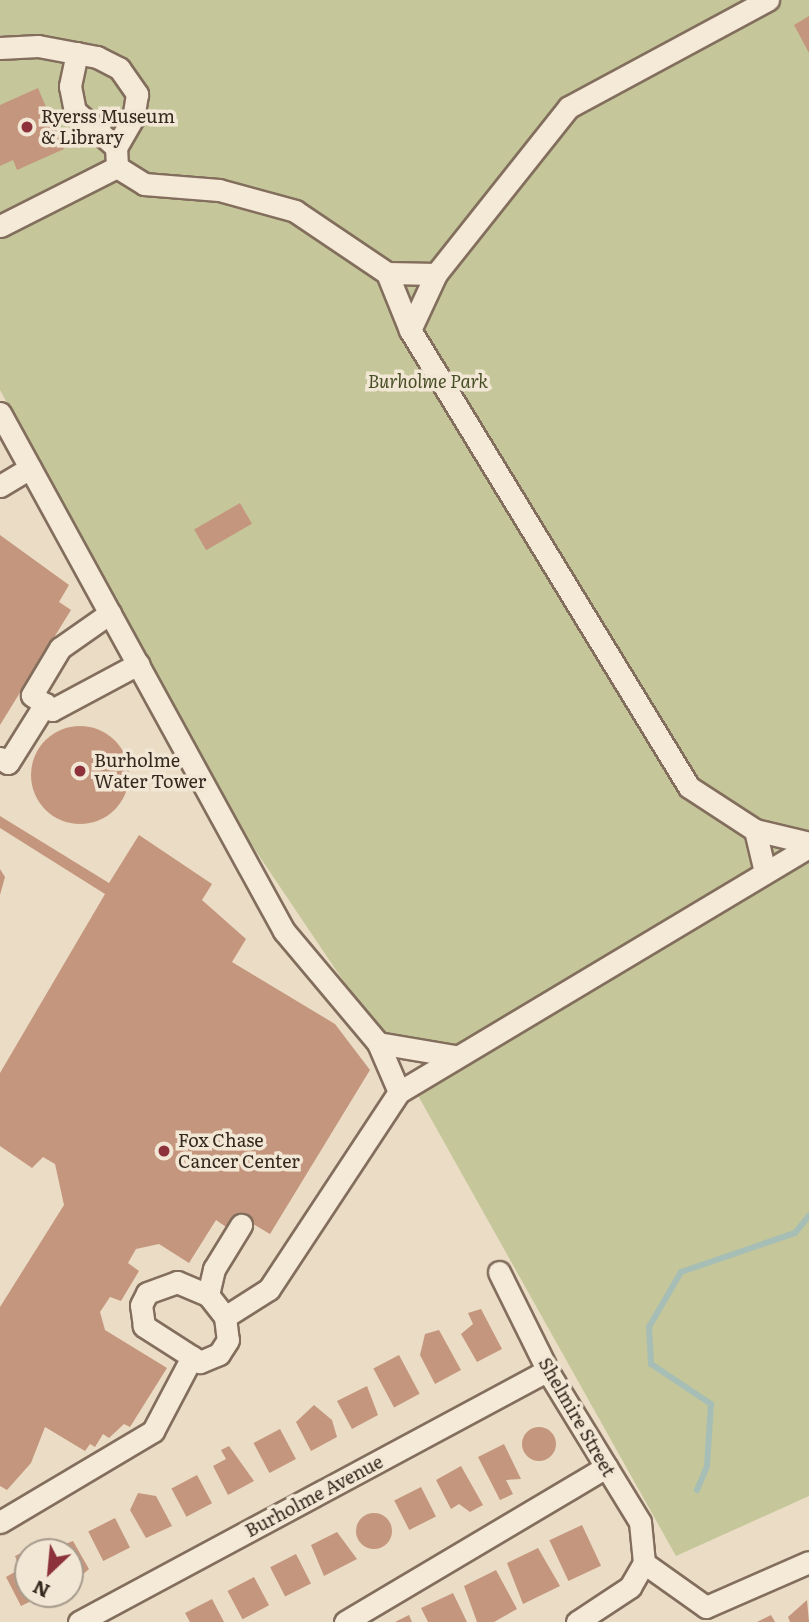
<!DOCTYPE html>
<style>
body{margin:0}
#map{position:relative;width:809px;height:1622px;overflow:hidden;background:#eadcc5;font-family:Literata,serif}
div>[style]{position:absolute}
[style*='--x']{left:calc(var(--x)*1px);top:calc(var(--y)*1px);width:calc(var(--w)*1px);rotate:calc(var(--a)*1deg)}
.green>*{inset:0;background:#c5c79a}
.stream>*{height:6px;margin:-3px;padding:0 3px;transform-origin:3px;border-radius:3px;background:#a6beb5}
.building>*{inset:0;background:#c5967e;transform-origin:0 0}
.round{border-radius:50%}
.roads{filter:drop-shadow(2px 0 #836e5d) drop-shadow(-2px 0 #836e5d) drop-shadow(0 2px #836e5d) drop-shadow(0 -2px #836e5d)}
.minor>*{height:21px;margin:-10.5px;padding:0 10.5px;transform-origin:10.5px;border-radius:10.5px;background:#f5ead7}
.dots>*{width:19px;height:19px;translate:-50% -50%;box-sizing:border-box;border:4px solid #f2e7d4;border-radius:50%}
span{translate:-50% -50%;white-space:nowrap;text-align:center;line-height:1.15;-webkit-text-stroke:7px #f2e7d4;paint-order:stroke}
.poi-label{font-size:18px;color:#35281f}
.left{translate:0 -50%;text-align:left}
.park-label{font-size:18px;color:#484f28;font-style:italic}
.street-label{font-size:18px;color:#35281f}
.north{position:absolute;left:14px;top:1538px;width:70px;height:70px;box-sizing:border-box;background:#f2e7d4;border:2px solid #a69b8c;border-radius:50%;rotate:206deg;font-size:19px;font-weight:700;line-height:28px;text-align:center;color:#35281f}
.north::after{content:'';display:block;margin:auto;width:24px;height:32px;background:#8d323a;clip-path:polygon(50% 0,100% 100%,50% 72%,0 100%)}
</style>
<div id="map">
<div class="green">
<i style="clip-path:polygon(0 0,809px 0,809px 1496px,676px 1556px,416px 1092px,443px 1075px,422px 1043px,377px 1031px,231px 814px,0 390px)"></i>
</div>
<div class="stream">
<i style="--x:697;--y:1490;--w:26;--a:-67"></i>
<i style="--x:707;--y:1466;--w:62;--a:-86.3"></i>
<i style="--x:711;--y:1404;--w:72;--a:-146.3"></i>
<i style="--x:651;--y:1364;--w:37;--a:-93"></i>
<i style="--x:649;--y:1327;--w:64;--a:-59.8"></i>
<i style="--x:681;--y:1272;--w:120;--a:-18.9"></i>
<i style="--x:795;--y:1233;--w:22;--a:-51"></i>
</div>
<div class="building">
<i style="clip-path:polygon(809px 16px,809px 53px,794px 25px)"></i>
<i style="clip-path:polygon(38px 88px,64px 149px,17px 170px,13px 160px,0 166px,0 105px)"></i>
<i style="left:240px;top:503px;width:24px;height:53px;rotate:60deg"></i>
<i style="clip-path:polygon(0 535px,69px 585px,59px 602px,71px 610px,0 725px)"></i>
<i class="round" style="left:31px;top:726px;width:98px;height:98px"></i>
<i style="clip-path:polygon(0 816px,109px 883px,139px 835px,212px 884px,202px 900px,246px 939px,232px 962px,335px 1024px,370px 1070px,270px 1234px,238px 1215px,229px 1229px,216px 1220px,189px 1263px,159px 1244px,136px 1249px,128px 1263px,139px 1271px,121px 1301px,110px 1297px,100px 1312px,105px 1330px,167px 1368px,130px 1427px,124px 1424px,109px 1438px,103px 1434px,95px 1447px,90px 1444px,85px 1451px,45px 1427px,31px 1463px,7px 1490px,0 1486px,0 1307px,64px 1205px,55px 1164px,43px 1157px,32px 1168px,0 1146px,0 1073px,105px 894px,0 828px)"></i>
<i style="clip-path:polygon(0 869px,5px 877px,0 895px)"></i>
<i style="clip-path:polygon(481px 1309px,502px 1349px,477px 1362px,461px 1334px,473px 1324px,468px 1313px)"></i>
<i style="clip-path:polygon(439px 1330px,461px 1370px,435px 1384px,420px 1355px,425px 1334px)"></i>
<i style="left:399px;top:1355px;width:44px;height:29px;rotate:62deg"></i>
<i style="clip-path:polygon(367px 1386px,378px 1415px,352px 1429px,337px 1401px)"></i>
<i style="clip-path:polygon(314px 1405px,332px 1420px,337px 1437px,311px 1451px,296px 1422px)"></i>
<i class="round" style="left:522px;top:1427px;width:34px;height:34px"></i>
<i style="left:280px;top:1429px;width:34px;height:30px;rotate:62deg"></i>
<i style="clip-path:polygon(504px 1444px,521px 1479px,506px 1480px,513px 1494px,500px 1500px,478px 1457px)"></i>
<i style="clip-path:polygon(229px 1446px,254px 1481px,228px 1495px,213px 1466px,226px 1459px,221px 1450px)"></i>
<i style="clip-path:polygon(461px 1466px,483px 1505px,470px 1512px,459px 1504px,451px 1509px,436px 1480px)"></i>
<i style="left:197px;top:1475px;width:32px;height:29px;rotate:62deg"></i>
<i style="left:421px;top:1487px;width:33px;height:30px;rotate:63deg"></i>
<i style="clip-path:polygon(138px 1493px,156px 1496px,172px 1526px,146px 1538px,130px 1510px)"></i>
<i class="round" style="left:356px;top:1513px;width:36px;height:36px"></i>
<i style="left:115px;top:1518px;width:33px;height:30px;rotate:63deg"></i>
<i style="left:582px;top:1525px;width:45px;height:36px;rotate:65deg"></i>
<i style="clip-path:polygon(337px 1532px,357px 1559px,324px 1576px,311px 1545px)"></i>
<i style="clip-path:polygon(73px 1541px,89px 1569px,74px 1582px,70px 1552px,54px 1548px)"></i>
<i style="clip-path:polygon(538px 1548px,560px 1586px,523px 1604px,507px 1563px)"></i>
<i style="clip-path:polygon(25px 1551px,28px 1594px,46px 1594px,21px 1606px,6px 1577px,20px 1569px,15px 1556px)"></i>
<i style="left:296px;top:1554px;width:33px;height:29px;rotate:63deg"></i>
<i style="clip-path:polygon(496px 1570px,517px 1609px,494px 1622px,477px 1622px,464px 1586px)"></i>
<i style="left:254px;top:1577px;width:32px;height:30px;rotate:62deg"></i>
<i style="clip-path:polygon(453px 1593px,467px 1622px,428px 1622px,421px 1608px)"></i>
<i style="clip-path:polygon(212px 1599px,224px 1622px,190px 1622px,185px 1613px)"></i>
<i style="clip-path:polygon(807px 1600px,809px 1622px,790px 1622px,788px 1617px)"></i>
<i style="clip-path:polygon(409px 1615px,412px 1622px,395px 1622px)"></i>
<i style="clip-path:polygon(771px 1615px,775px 1622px,757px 1622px)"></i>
</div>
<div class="roads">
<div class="minor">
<i style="--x:0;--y:48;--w:38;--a:-3"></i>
<i style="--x:38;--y:46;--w:60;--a:10.6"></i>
<i style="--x:97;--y:57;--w:25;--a:27"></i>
<i style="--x:119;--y:68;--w:32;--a:55"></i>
<i style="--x:137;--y:94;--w:24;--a:99"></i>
<i style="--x:133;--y:118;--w:34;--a:120"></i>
<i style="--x:116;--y:147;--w:20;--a:87"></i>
<i style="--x:117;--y:167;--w:131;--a:153.2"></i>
<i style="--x:77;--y:53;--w:34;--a:102"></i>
<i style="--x:70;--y:86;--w:25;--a:79"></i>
<i style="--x:75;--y:111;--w:55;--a:41.3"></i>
<i style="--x:117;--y:167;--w:32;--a:32"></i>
<i style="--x:144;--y:184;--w:75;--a:4.6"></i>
<i style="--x:219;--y:190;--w:79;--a:15.4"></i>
<i style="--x:295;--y:211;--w:111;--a:34"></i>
<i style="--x:387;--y:273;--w:61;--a:68"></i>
<i style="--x:410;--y:330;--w:535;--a:58.6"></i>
<i style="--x:689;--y:787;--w:79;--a:33.1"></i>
<i style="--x:755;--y:830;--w:43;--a:76.6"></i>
<i style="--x:387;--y:273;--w:49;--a:1.2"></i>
<i style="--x:410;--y:330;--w:62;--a:-65.1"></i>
<i style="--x:436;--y:274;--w:213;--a:-51.5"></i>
<i style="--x:569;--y:107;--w:226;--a:-28.3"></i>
<i style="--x:0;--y:413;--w:591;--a:61.27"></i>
<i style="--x:284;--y:931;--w:146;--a:50"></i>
<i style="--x:378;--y:1043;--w:53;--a:66.8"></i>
<i style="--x:0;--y:486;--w:35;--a:-31"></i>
<i style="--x:110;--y:613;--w:61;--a:145"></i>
<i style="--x:60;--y:648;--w:55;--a:120.8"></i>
<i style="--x:32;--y:695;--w:25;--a:37"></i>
<i style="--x:52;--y:710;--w:98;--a:-28.1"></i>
<i style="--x:0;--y:758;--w:9;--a:32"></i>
<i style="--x:8;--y:763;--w:70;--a:-57.9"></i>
<i style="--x:755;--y:830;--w:56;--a:13.5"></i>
<i style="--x:378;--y:1043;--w:78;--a:9.6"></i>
<i style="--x:499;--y:1272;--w:115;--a:63.7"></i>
<i style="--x:550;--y:1375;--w:172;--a:58.5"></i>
<i style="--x:640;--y:1522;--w:41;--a:84.4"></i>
<i style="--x:177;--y:1282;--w:34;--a:23"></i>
<i style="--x:208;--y:1295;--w:28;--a:52"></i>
<i style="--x:225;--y:1317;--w:23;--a:83"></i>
<i style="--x:228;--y:1340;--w:17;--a:123"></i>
<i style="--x:219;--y:1354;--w:21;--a:157"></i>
<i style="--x:200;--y:1362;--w:67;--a:-147.3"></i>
<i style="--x:144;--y:1326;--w:21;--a:-98"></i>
<i style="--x:141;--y:1305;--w:13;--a:-63"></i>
<i style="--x:147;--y:1293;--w:32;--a:-20"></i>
<i style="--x:208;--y:1295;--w:27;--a:-77"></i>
<i style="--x:214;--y:1269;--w:52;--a:-58.5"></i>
<i style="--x:225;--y:1317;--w:52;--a:-32.5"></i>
<i style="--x:269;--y:1289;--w:236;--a:-56.6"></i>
<i style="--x:399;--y:1092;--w:478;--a:-30.9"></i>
<i style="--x:0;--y:1522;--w:178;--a:-30.7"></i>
<i style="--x:153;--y:1431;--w:84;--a:-62.2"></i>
<i style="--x:79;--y:1622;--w:532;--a:-28.25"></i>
<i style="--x:345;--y:1622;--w:304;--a:-30.7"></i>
<i style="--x:577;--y:1622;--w:64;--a:-33.4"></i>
<i style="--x:630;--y:1587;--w:28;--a:-60"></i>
<i style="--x:644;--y:1563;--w:76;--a:35.4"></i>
<i style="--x:706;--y:1607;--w:112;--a:-23.6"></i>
</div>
</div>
<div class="dots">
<i style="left:27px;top:127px;background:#8d323a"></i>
<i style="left:80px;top:771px;background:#8d323a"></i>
<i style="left:164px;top:1151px;background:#8d323a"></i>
</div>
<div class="poi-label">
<span class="left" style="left:41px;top:127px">Ryerss Museum<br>&amp; Library</span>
<span class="left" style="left:94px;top:771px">Burholme<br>Water Tower</span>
<span class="left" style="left:178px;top:1151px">Fox Chase<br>Cancer Center</span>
</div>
<div class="park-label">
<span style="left:428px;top:381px">Burholme Park</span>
</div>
<div class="street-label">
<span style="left:577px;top:1417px;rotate:60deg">Shelmire Street</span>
<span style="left:314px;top:1496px;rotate:-28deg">Burholme Avenue</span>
</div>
<div class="north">N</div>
</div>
